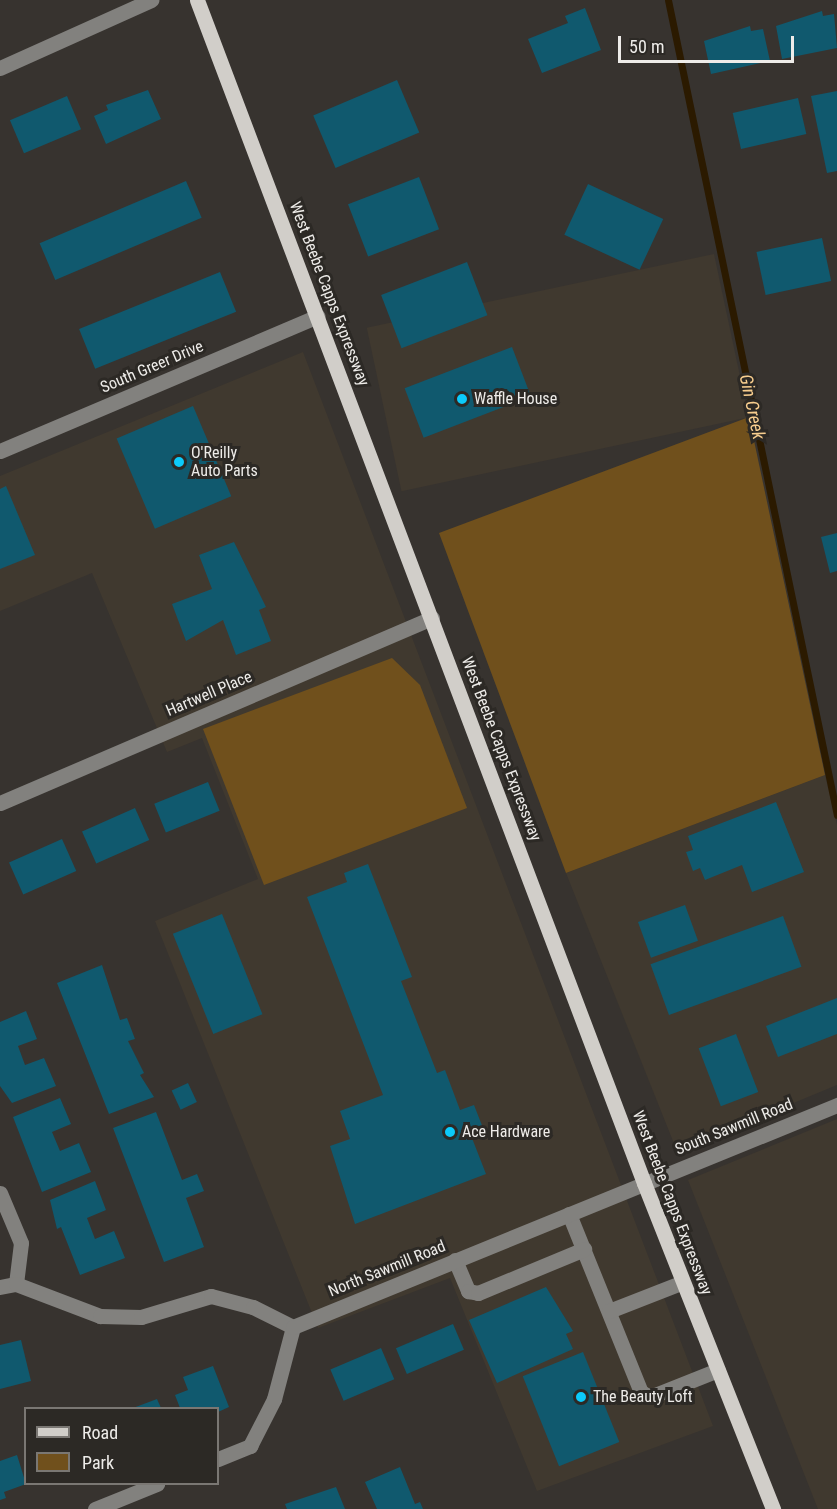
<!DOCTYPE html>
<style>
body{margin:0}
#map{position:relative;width:837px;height:1509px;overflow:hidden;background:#37332f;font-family:"Roboto Condensed",sans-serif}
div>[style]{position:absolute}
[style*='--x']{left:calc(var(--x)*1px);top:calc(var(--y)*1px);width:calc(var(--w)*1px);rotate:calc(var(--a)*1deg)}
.built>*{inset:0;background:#40392f;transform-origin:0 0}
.green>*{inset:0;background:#70501c}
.stream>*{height:7px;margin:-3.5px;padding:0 3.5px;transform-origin:3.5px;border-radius:3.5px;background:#2b1a00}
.building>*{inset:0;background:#10596e;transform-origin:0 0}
.minor>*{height:15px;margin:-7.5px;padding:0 7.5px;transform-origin:7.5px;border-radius:7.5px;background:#82817e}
.major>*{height:15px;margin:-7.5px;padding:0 7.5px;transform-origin:7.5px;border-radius:7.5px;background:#d1cec9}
.dots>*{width:16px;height:16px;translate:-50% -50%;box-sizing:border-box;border:3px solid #2c2925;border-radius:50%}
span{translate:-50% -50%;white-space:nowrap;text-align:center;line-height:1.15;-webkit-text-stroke:6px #2c2925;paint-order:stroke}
.street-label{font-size:16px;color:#eeece9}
.poi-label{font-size:16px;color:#eeece9}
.left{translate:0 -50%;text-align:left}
.water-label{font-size:18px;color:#f7cd8e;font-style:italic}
.legend{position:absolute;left:24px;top:1407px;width:195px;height:78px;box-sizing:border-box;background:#2c2925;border:2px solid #7a7773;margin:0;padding:8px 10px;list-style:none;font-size:18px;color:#eeece9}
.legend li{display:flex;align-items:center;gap:12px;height:30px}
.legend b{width:30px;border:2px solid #7a7773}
.scale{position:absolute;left:618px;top:36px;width:176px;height:27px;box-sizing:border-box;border:3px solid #eeece9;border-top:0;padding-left:8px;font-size:18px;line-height:21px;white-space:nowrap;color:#eeece9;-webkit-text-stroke:4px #2c2925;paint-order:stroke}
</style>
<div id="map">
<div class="built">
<i style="left:714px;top:254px;width:167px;height:355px;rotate:78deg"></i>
<i style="clip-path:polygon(303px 352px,713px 1426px,537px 1491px,450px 1278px,318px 1328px,155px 921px,258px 879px,202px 738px,167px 752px,92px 573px,0 611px,0 476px)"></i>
<i style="clip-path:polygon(825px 775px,837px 825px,837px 1085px,677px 1151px,566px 873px)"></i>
<i style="clip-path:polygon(837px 1119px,837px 1509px,818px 1509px,688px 1180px)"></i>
</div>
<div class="green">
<i style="clip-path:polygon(749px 417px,825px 775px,566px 873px,439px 533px)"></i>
<i style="clip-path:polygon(392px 658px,420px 685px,467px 808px,264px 885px,203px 729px)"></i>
</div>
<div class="stream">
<i style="--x:668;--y:0;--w:832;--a:78.29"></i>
</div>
<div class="building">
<i style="clip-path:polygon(585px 8px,601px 50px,542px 73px,528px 39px,568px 23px,565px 16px)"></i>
<i style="clip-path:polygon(822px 11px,823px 16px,834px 14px,837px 48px,782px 59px,776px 26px)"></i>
<i style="clip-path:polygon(750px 26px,751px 31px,763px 29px,770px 61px,711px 74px,704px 41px)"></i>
<i style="left:397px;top:80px;width:57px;height:91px;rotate:67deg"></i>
<i style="clip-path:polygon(148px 90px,161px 119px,106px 144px,94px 116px,108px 110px,106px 105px)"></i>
<i style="clip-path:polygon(837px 91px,837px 171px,827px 173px,811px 96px)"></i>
<i style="left:67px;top:96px;width:36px;height:62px;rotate:67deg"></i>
<i style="left:798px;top:98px;width:37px;height:67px;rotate:77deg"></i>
<i style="left:419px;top:177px;width:56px;height:76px;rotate:69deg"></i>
<i style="left:186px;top:181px;width:40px;height:159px;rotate:67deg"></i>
<i style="left:588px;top:184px;width:83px;height:56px;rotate:25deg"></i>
<i style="left:822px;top:238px;width:44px;height:67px;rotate:78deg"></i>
<i style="left:467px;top:262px;width:57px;height:92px;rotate:69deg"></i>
<i style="left:220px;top:272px;width:43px;height:152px;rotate:68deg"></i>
<i style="left:512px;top:347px;width:53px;height:115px;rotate:69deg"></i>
<i style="left:193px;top:406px;width:98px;height:83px;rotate:67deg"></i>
<i style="clip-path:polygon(6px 486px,35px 555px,0 569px,0 489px)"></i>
<i style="clip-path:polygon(837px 533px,837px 571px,830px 573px,821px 537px)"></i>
<i style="clip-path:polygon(234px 542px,266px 607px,259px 610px,271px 641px,236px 655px,223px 620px,186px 641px,172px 604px,212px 589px,199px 555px)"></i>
<i style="left:208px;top:782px;width:31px;height:58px;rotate:68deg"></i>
<i style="clip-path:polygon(776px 802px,804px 872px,752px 892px,742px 865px,705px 880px,700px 868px,693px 871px,686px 852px,693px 850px,688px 836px)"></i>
<i style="left:135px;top:808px;width:35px;height:58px;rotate:66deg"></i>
<i style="left:62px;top:839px;width:35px;height:58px;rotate:66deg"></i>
<i style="clip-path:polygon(368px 864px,412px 977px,401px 981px,437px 1073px,445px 1070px,460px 1110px,474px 1105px,483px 1128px,470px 1133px,486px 1174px,355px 1224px,330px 1146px,350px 1139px,340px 1111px,383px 1095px,307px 897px,347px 882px,344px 873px)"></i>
<i style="left:685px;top:905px;width:38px;height:50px;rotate:70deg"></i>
<i style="left:222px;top:914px;width:108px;height:53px;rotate:68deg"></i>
<i style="left:783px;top:916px;width:54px;height:141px;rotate:70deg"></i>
<i style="clip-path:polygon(102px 965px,120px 1020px,127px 1018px,135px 1039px,128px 1041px,144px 1073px,140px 1075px,154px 1097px,109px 1114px,57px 983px)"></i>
<i style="clip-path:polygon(837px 998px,837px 1034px,778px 1057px,766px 1026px)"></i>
<i style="clip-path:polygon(26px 1011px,37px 1039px,18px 1046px,25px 1065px,44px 1058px,56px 1086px,12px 1103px,0 1086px,0 1022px)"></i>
<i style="left:736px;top:1034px;width:62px;height:40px;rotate:69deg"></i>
<i style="left:188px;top:1083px;width:21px;height:18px;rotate:65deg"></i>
<i style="clip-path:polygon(60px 1098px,71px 1124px,52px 1132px,60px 1151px,79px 1143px,91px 1172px,42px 1192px,13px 1117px)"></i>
<i style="clip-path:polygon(156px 1112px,182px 1180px,197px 1174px,204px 1191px,186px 1198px,204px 1247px,164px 1262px,113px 1128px)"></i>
<i style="clip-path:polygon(95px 1181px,106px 1210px,87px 1218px,95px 1239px,114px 1231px,125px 1258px,80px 1275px,61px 1227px,57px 1229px,50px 1200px)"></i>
<i style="clip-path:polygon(546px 1287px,573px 1331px,566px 1334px,573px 1349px,497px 1383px,469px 1320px)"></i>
<i style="left:453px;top:1324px;width:28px;height:62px;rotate:67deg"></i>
<i style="clip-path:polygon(21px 1340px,31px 1381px,0 1389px,0 1345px)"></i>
<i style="left:381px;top:1348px;width:34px;height:55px;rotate:67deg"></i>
<i style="left:583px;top:1352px;width:97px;height:65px;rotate:68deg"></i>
<i style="clip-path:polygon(213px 1366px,229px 1407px,218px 1412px,180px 1408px,175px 1395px,188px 1390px,183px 1377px)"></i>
<i style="clip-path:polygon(157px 1399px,161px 1408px,133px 1408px)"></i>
<i style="clip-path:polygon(17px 1455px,26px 1484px,4px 1492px,6px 1498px,0 1500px,0 1461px)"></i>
<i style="clip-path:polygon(400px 1467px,415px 1504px,420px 1502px,423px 1509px,377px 1509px,365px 1482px)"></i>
<i style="clip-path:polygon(336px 1487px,345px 1509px,287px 1509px,285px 1504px)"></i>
</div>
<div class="minor">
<i style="--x:0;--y:68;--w:166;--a:-24.2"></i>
<i style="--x:0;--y:451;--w:345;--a:-23"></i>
<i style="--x:0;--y:803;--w:470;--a:-23.2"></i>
<i style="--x:0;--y:1193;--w:54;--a:67.2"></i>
<i style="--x:21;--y:1243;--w:41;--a:97"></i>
<i style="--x:569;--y:1214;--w:192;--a:68"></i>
<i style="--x:641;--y:1392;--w:10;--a:29"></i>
<i style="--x:650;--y:1397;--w:73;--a:-21.7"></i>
<i style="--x:455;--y:1260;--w:34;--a:67"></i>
<i style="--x:468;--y:1291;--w:10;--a:11"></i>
<i style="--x:478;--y:1293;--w:115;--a:-22.5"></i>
<i style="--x:0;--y:1287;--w:16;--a:-11"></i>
<i style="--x:16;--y:1284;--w:90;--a:20.9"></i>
<i style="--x:100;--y:1316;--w:41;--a:1.4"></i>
<i style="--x:141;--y:1317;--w:73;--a:-16.7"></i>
<i style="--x:211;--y:1296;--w:43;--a:14.7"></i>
<i style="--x:253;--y:1307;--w:45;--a:26.6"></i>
<i style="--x:609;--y:1311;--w:79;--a:-21.4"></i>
<i style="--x:218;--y:1459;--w:35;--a:-22"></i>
<i style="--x:250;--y:1446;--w:53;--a:-62.9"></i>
<i style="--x:274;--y:1399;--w:74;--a:-75.2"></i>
<i style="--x:293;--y:1327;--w:588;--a:-22.2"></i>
<i style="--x:95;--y:1509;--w:67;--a:-22"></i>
</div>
<div class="major">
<i style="--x:197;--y:0;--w:1265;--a:69.3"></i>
<i style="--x:644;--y:1183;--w:351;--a:68.4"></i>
</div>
<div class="dots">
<i style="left:462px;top:399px;background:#0ccafa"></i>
<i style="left:179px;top:462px;background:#0ccafa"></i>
<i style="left:450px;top:1132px;background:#0ccafa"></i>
<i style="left:581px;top:1397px;background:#0ccafa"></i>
</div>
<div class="street-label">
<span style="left:329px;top:294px;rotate:69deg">West Beebe Capps Expressway</span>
<span style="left:152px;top:367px;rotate:-23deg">South Greer Drive</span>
<span style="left:209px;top:694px;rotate:-23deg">Hartwell Place</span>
<span style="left:501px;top:749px;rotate:69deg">West Beebe Capps Expressway</span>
<span style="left:734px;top:1127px;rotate:-22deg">South Sawmill Road</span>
<span style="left:672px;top:1203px;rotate:69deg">West Beebe Capps Expressway</span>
<span style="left:387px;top:1269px;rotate:-22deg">North Sawmill Road</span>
</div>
<div class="poi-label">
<span class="left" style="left:474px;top:399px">Waffle House</span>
<span class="left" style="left:191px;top:462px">O'Reilly<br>Auto Parts</span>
<span class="left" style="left:462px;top:1132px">Ace Hardware</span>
<span class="left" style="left:593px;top:1397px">The Beauty Loft</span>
</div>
<div class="water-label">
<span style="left:752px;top:407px;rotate:78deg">Gin Creek</span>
</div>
<ul class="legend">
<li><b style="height:8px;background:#d1cec9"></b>Road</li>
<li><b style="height:16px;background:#70501c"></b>Park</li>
</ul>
<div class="scale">50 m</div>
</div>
